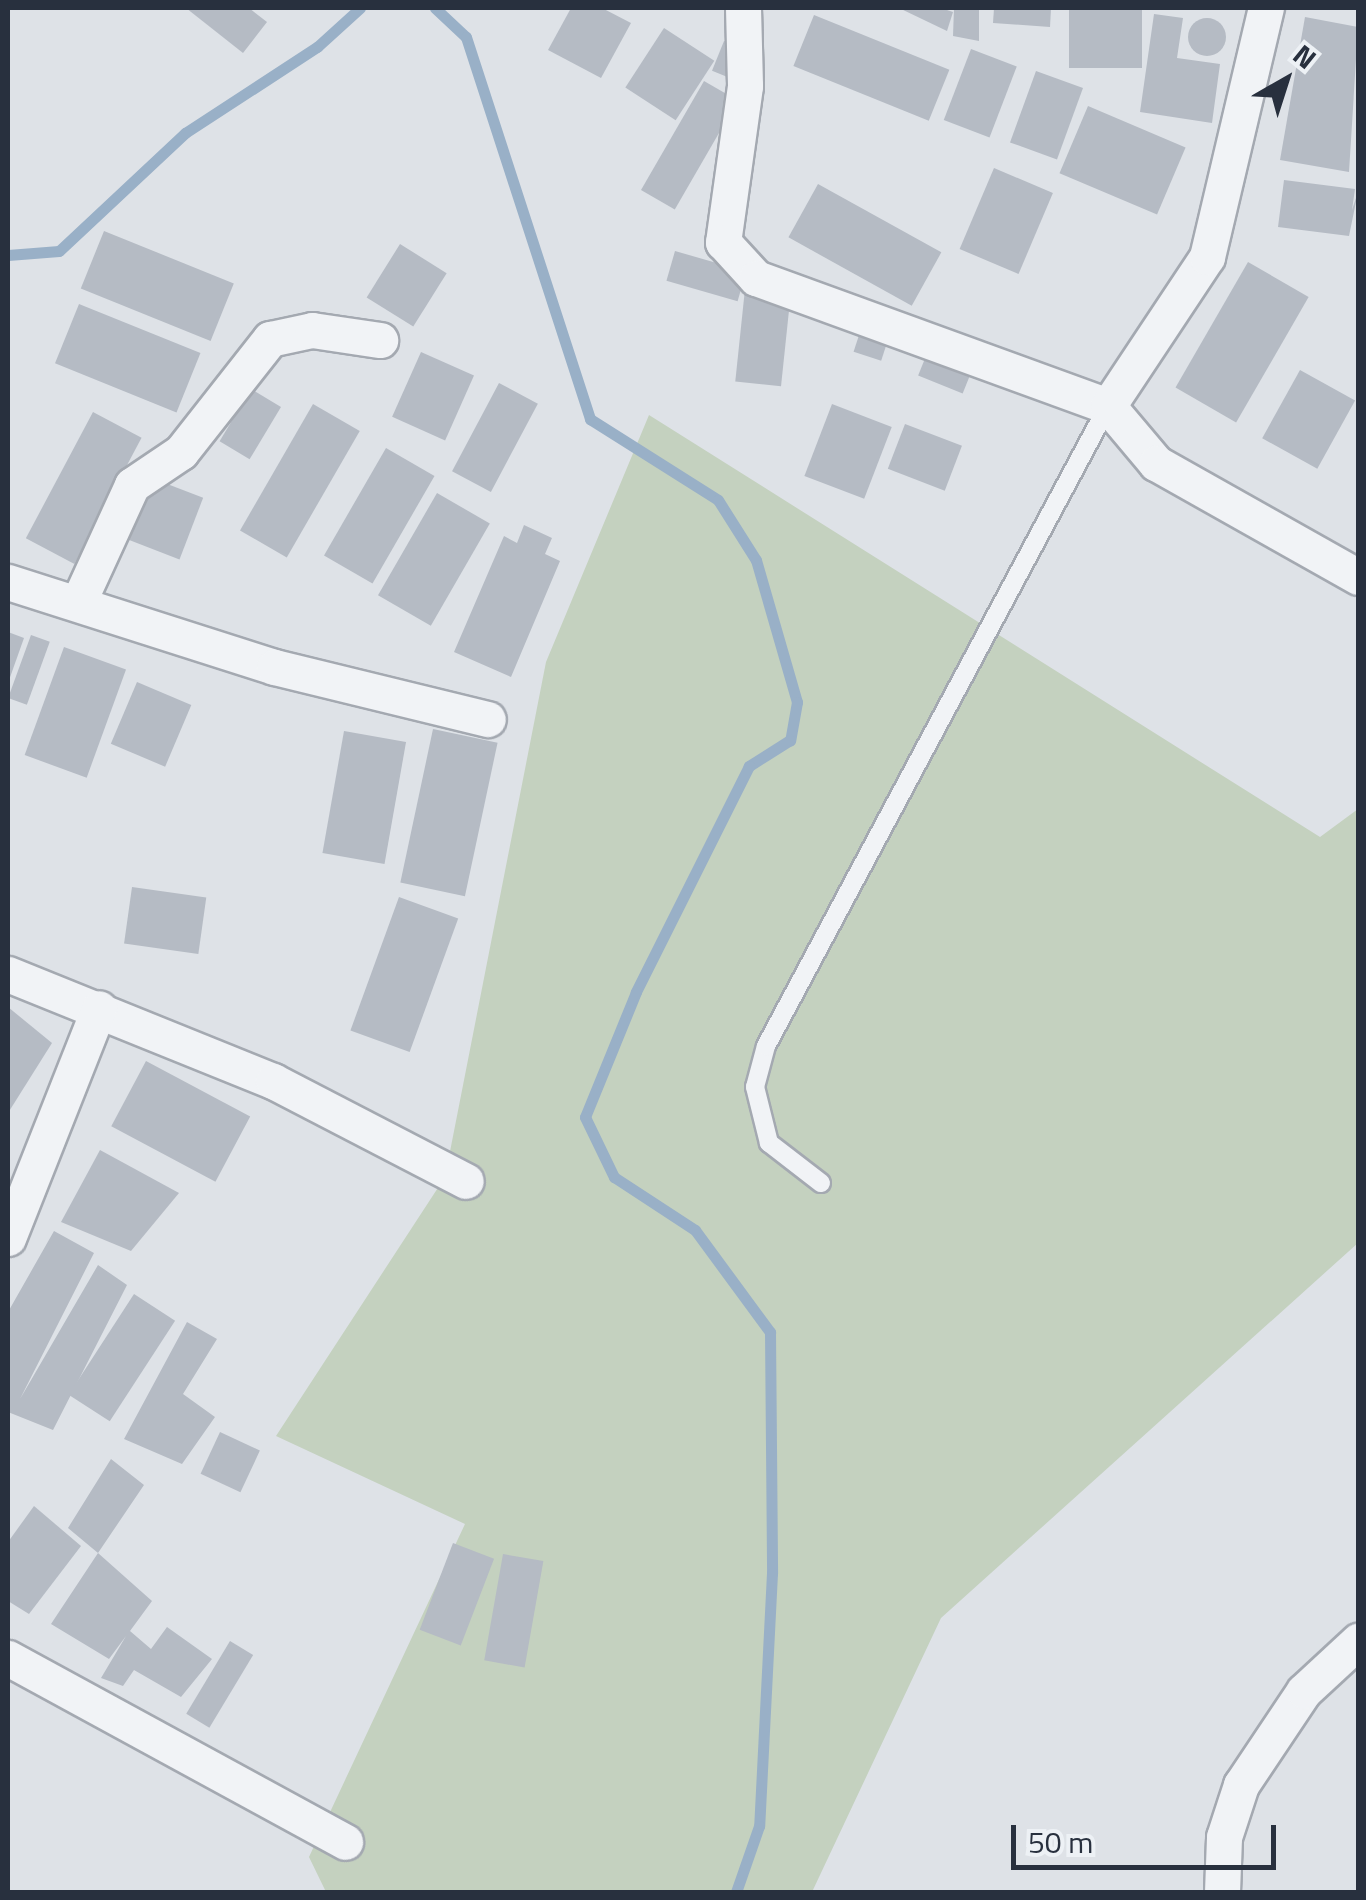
<!DOCTYPE html>
<style>
body{margin:0}
#map{position:relative;width:1366px;height:1900px;overflow:hidden;background:#dee2e7;font-family:"Titillium Web",sans-serif}
div>[style]{position:absolute}
[style*='--x']{left:calc(var(--x)*1px);top:calc(var(--y)*1px);width:calc(var(--w)*1px);rotate:calc(var(--a)*1deg)}
.green>*{inset:0;background:#c4d1bf}
.stream>*{height:11px;margin:-5.5px;padding:0 5.5px;transform-origin:5.5px;border-radius:5.5px;background:#99b0c7}
.building>*{inset:0;background:#b5bbc4;transform-origin:0 0}
.round{border-radius:50%}
.roads{filter:drop-shadow(2px 0 #a4a9b1) drop-shadow(-2px 0 #a4a9b1) drop-shadow(0 2px #a4a9b1) drop-shadow(0 -2px #a4a9b1)}
.service>*{height:18px;margin:-9px;padding:0 9px;transform-origin:9px;border-radius:9px;background:#f1f3f6}
.minor>*{height:35px;margin:-17.5px;padding:0 17.5px;transform-origin:17.5px;border-radius:17.5px;background:#f1f3f6}
span{translate:-50% -50%;white-space:nowrap;text-align:center;line-height:1.15;-webkit-text-stroke:10px #edf1f5;paint-order:stroke}
.frame{position:absolute;inset:0;border:10px solid #28303e;pointer-events:none}
.north{position:absolute;left:1236px;top:30px;width:100px;height:100px;-webkit-text-stroke:8px #edf1f5;paint-order:stroke;rotate:39deg;font-size:28px;font-weight:700;line-height:40px;text-align:center;color:#28303e}
.north::after{content:'';display:block;margin:auto;width:35px;height:45px;background:#28303e;clip-path:polygon(50% 0,100% 100%,50% 72%,0 100%)}
.scale{position:absolute;left:1011px;top:1825px;width:265px;height:45px;box-sizing:border-box;border:5px solid #28303e;border-top:0;padding-left:12px;font-size:30px;line-height:35px;white-space:nowrap;color:#28303e;-webkit-text-stroke:8px #edf1f5;paint-order:stroke}
</style>
<div id="map">
<div class="green">
<i style="clip-path:polygon(649px 415px,1320px 837px,1358px 809px,1358px 1243px,941px 1618px,812px 1892px,326px 1892px,309px 1857px,465px 1524px,276px 1436px,445px 1177px,546px 662px)"></i>
</div>
<div class="stream">
<i style="--x:435;--y:8;--w:42;--a:43.1"></i>
<i style="--x:466;--y:37;--w:402;--a:72"></i>
<i style="--x:590;--y:419;--w:151;--a:32.3"></i>
<i style="--x:718;--y:500;--w:71;--a:57.7"></i>
<i style="--x:756;--y:560;--w:148;--a:73.9"></i>
<i style="--x:797;--y:702;--w:39;--a:100"></i>
<i style="--x:790;--y:740;--w:49;--a:147.6"></i>
<i style="--x:749;--y:766;--w:253;--a:116.6"></i>
<i style="--x:636;--y:992;--w:135;--a:112.2"></i>
<i style="--x:585;--y:1117;--w:67;--a:64.2"></i>
<i style="--x:614;--y:1177;--w:97;--a:33.2"></i>
<i style="--x:695;--y:1230;--w:127;--a:53.7"></i>
<i style="--x:770;--y:1332;--w:241;--a:89.5"></i>
<i style="--x:772;--y:1573;--w:253;--a:92.9"></i>
<i style="--x:759;--y:1826;--w:70;--a:109.2"></i>
<i style="--x:8;--y:255;--w:51;--a:-4.5"></i>
<i style="--x:59;--y:251;--w:173;--a:-43.1"></i>
<i style="--x:185;--y:133;--w:158;--a:-33.1"></i>
<i style="--x:317;--y:47;--w:58;--a:-42.2"></i>
</div>
<div class="building">
<i style="clip-path:polygon(186px 8px,249px 8px,267px 22px,243px 53px)"></i>
<i style="clip-path:polygon(571px 8px,602px 8px,631px 23px,601px 78px,548px 50px)"></i>
<i style="clip-path:polygon(899px 8px,941px 8px,953px 12px,947px 31px)"></i>
<i style="clip-path:polygon(954px 8px,979px 8px,979px 41px,953px 36px)"></i>
<i style="clip-path:polygon(994px 8px,1051px 8px,1050px 27px,993px 23px)"></i>
<i style="left:1069px;top:8px;width:73px;height:60px"></i>
<i style="clip-path:polygon(1154px 14px,1183px 18px,1177px 58px,1220px 64px,1212px 123px,1140px 112px)"></i>
<i style="left:814px;top:15px;width:146px;height:55px;rotate:22deg"></i>
<i style="clip-path:polygon(1305px 17px,1358px 27px,1349px 172px,1280px 160px)"></i>
<i class="round" style="left:1188px;top:18px;width:38px;height:38px"></i>
<i style="left:664px;top:28px;width:60px;height:71px;rotate:33deg"></i>
<i style="left:724px;top:41px;width:18px;height:32px;rotate:22deg"></i>
<i style="left:971px;top:49px;width:49px;height:76px;rotate:21deg"></i>
<i style="left:1036px;top:71px;width:50px;height:76px;rotate:20deg"></i>
<i style="left:704px;top:81px;width:39px;height:126px;rotate:30deg"></i>
<i style="left:1088px;top:106px;width:106px;height:73px;rotate:23deg"></i>
<i style="left:994px;top:168px;width:64px;height:88px;rotate:23deg"></i>
<i style="clip-path:polygon(1284px 180px,1355px 189px,1352px 210px,1358px 192px,1349px 236px,1278px 227px)"></i>
<i style="left:818px;top:184px;width:141px;height:61px;rotate:29deg"></i>
<i style="left:104px;top:231px;width:140px;height:62px;rotate:22deg"></i>
<i style="left:400px;top:244px;width:55px;height:63px;rotate:32deg"></i>
<i style="left:675px;top:251px;width:74px;height:31px;rotate:16deg"></i>
<i style="left:1248px;top:262px;width:70px;height:145px;rotate:30deg"></i>
<i style="left:745px;top:289px;width:46px;height:93px;rotate:6deg"></i>
<i style="left:79px;top:304px;width:131px;height:64px;rotate:22deg"></i>
<i style="left:861px;top:329px;width:29px;height:24px;rotate:18deg"></i>
<i style="left:421px;top:352px;width:58px;height:71px;rotate:24deg"></i>
<i style="left:926px;top:356px;width:48px;height:21px;rotate:22deg"></i>
<i style="left:1300px;top:370px;width:63px;height:78px;rotate:29deg"></i>
<i style="left:499px;top:383px;width:44px;height:100px;rotate:28deg"></i>
<i style="left:251px;top:389px;width:35px;height:61px;rotate:31deg"></i>
<i style="left:313px;top:404px;width:54px;height:146px;rotate:30deg"></i>
<i style="left:832px;top:404px;width:64px;height:77px;rotate:21deg"></i>
<i style="left:93px;top:412px;width:55px;height:143px;rotate:28deg"></i>
<i style="left:905px;top:424px;width:61px;height:48px;rotate:21deg"></i>
<i style="left:386px;top:448px;width:56px;height:124px;rotate:30deg"></i>
<i style="left:149px;top:477px;width:58px;height:66px;rotate:21deg"></i>
<i style="left:437px;top:493px;width:61px;height:118px;rotate:30deg"></i>
<i style="clip-path:polygon(524px 525px,552px 538px,545px 554px,560px 561px,511px 677px,454px 652px,504px 536px,517px 543px)"></i>
<i style="clip-path:polygon(8px 632px,24px 638px,8px 683px)"></i>
<i style="left:31px;top:635px;width:20px;height:67px;rotate:20deg"></i>
<i style="left:64px;top:647px;width:66px;height:115px;rotate:20deg"></i>
<i style="left:137px;top:682px;width:59px;height:67px;rotate:23deg"></i>
<i style="left:433px;top:729px;width:66px;height:157px;rotate:12deg"></i>
<i style="left:344px;top:731px;width:63px;height:124px;rotate:10deg"></i>
<i style="left:132px;top:887px;width:75px;height:57px;rotate:8deg"></i>
<i style="left:399px;top:897px;width:63px;height:142px;rotate:20deg"></i>
<i style="clip-path:polygon(8px 1007px,52px 1043px,8px 1113px)"></i>
<i style="left:146px;top:1061px;width:118px;height:74px;rotate:28deg"></i>
<i style="clip-path:polygon(100px 1150px,179px 1193px,131px 1251px,61px 1222px)"></i>
<i style="clip-path:polygon(54px 1231px,94px 1253px,20px 1399px,98px 1265px,127px 1285px,53px 1430px,8px 1412px,8px 1312px)"></i>
<i style="left:134px;top:1294px;width:49px;height:120px;rotate:33deg"></i>
<i style="clip-path:polygon(187px 1322px,217px 1339px,183px 1394px,215px 1417px,182px 1464px,124px 1439px)"></i>
<i style="left:220px;top:1432px;width:44px;height:46px;rotate:25deg"></i>
<i style="clip-path:polygon(111px 1459px,144px 1485px,98px 1553px,152px 1601px,130px 1631px,151px 1649px,167px 1627px,212px 1659px,181px 1697px,134px 1670px,123px 1686px,101px 1678px,126px 1636px,109px 1659px,51px 1624px,98px 1553px,68px 1528px)"></i>
<i style="clip-path:polygon(34px 1506px,81px 1546px,29px 1614px,8px 1601px,8px 1542px)"></i>
<i style="left:453px;top:1543px;width:44px;height:93px;rotate:21deg"></i>
<i style="left:503px;top:1554px;width:41px;height:108px;rotate:10deg"></i>
<i style="left:230px;top:1641px;width:27px;height:85px;rotate:31deg"></i>
</div>
<div class="roads">
<div class="service">
<i style="--x:821;--y:1183;--w:66;--a:-142.4"></i>
<i style="--x:769;--y:1143;--w:58;--a:-104"></i>
<i style="--x:755;--y:1087;--w:42;--a:-75"></i>
<i style="--x:766;--y:1046;--w:726;--a:-61.88"></i>
</div>
<div class="minor">
<i style="--x:743;--y:8;--w:78;--a:88.5"></i>
<i style="--x:745;--y:86;--w:158;--a:98"></i>
<i style="--x:723;--y:242;--w:49;--a:47.5"></i>
<i style="--x:756;--y:278;--w:375;--a:20"></i>
<i style="--x:1108;--y:406;--w:75;--a:49.9"></i>
<i style="--x:1156;--y:463;--w:232;--a:29.4"></i>
<i style="--x:1108;--y:406;--w:179;--a:-56.4"></i>
<i style="--x:1207;--y:257;--w:256;--a:-76.7"></i>
<i style="--x:8;--y:582;--w:279;--a:17.7"></i>
<i style="--x:274;--y:667;--w:220;--a:13.7"></i>
<i style="--x:78;--y:603;--w:130;--a:-65.4"></i>
<i style="--x:132;--y:485;--w:59;--a:-34"></i>
<i style="--x:181;--y:452;--w:144;--a:-51.8"></i>
<i style="--x:270;--y:339;--w:43;--a:-12.1"></i>
<i style="--x:312;--y:330;--w:69;--a:8.4"></i>
<i style="--x:8;--y:974;--w:286;--a:22"></i>
<i style="--x:273;--y:1081;--w:217;--a:27.4"></i>
<i style="--x:8;--y:1238;--w:247;--a:-68.4"></i>
<i style="--x:8;--y:1658;--w:384;--a:28.6"></i>
<i style="--x:1222;--y:1892;--w:55;--a:-87.9"></i>
<i style="--x:1224;--y:1837;--w:55;--a:-71.9"></i>
<i style="--x:1241;--y:1785;--w:113;--a:-56.2"></i>
<i style="--x:1304;--y:1691;--w:74;--a:-42.8"></i>
</div>
</div>
<div class="frame"></div>
<div class="north">N</div>
<div class="scale">50 m</div>
</div>
